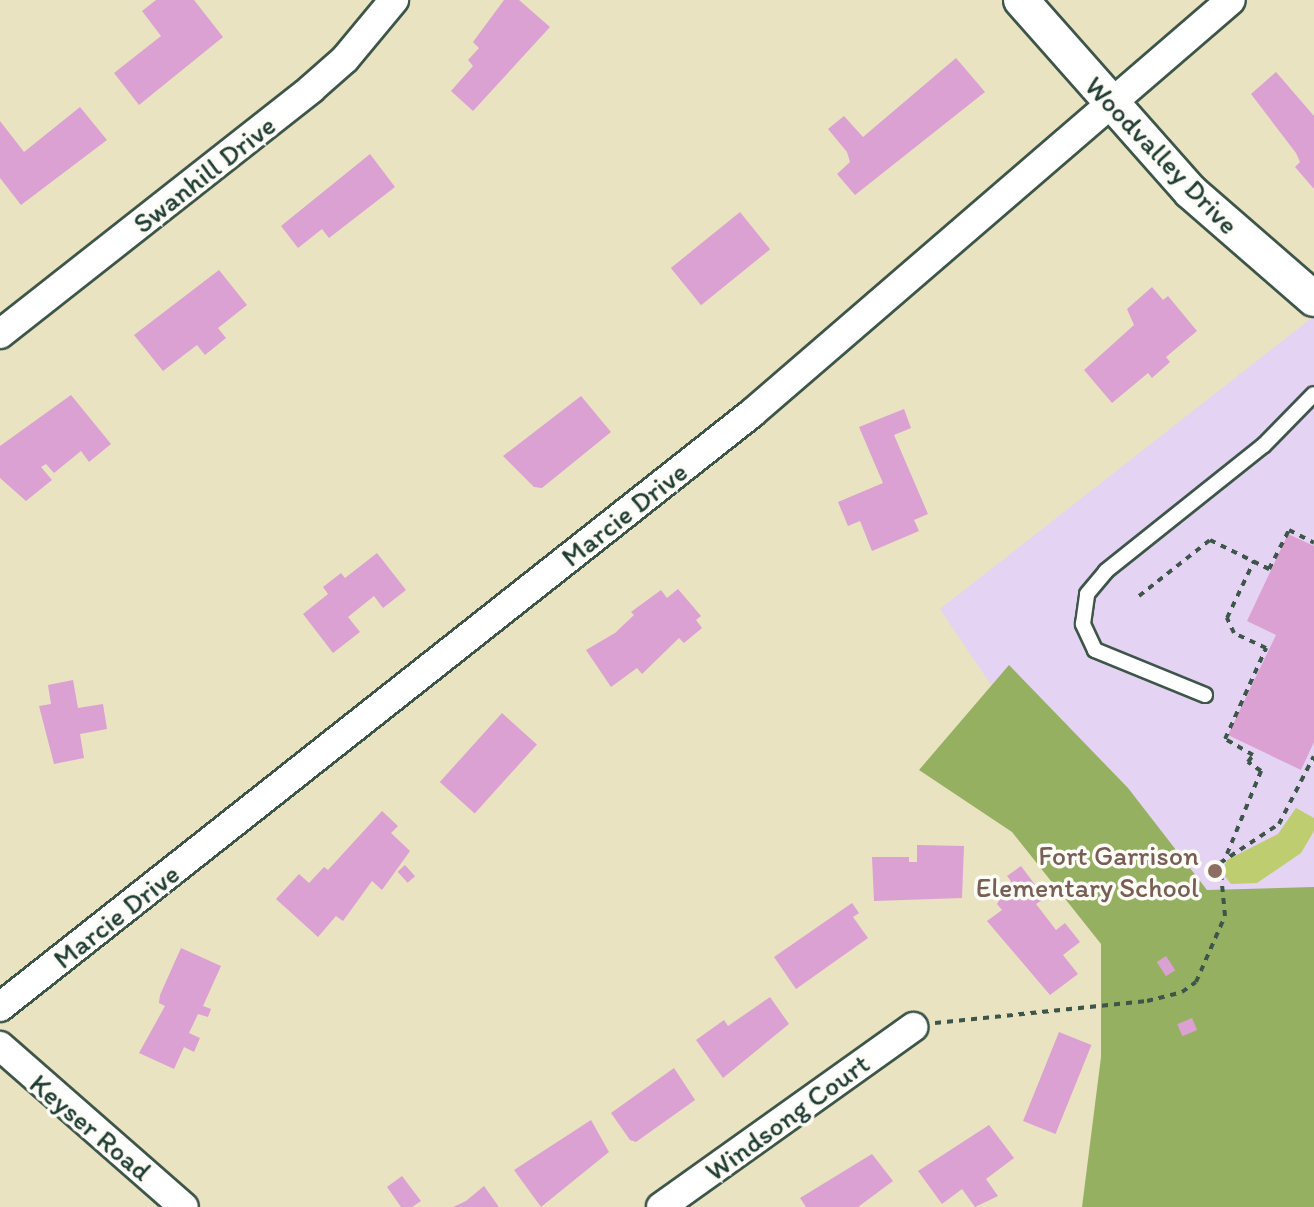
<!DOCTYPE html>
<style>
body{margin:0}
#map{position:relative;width:1314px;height:1207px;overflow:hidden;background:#eae3c2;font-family:Itim,sans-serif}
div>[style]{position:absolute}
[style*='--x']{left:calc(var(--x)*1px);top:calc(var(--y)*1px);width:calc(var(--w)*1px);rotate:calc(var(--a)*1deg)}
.built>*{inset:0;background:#e4d3f2}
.green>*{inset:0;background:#bdcd6f}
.forest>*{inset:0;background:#96b062}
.building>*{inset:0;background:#daa1d2;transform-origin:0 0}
.path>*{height:4px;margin-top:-2px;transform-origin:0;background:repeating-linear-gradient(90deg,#3d5649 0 6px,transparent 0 12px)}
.roads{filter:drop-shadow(2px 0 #3d5649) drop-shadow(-2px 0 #3d5649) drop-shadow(0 2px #3d5649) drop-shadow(0 -2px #3d5649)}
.service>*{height:14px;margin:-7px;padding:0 7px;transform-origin:7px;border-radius:7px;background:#fff}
.minor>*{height:28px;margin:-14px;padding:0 14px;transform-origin:14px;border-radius:14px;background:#fff}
.tertiary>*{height:34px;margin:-17px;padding:0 17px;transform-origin:17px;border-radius:17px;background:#fff}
.dots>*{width:22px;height:22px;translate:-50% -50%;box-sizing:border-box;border:4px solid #fdfcf7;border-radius:50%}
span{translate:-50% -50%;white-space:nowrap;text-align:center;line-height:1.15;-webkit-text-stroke:7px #fdfcf7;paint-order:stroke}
.street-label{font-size:28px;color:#1f3d34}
.education-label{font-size:28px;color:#785e54}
.right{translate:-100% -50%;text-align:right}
</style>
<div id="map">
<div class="built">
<i style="clip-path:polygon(1314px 316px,1314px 1165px,940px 609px)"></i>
</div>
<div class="green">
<i style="clip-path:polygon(1296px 808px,1314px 818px,1314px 831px,1301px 853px,1257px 883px,1231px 884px,1222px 872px,1227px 860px,1278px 834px)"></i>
</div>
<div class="forest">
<i style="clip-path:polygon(1009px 665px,1128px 788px,1207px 890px,1314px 887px,1314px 1207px,1082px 1207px,1101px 1057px,1101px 944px,1012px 832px,919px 770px)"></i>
</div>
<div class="building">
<i style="clip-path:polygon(156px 0,194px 0,223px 37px,139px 105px,114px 73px,161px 36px,142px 11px)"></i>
<i style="clip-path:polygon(504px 0,519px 0,550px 27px,473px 111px,451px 91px,473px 66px,468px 60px,479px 48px,473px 42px)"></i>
<i style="clip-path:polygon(956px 58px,985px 92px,855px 195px,837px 174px,850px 162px,847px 152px,828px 129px,844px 116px,863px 137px)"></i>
<i style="clip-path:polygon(1276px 72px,1314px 116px,1314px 189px,1295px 167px,1300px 162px,1296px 153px,1251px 94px)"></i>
<i style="clip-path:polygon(80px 107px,107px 140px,21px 205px,0 178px,0 121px,24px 152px)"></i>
<i style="clip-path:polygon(370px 154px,395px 187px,329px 238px,322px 229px,298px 248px,281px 226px)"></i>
<i style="left:740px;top:212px;width:48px;height:89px;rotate:51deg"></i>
<i style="clip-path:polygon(219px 270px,247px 305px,218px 328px,226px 338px,205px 355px,197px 345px,163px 371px,134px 335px)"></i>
<i style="clip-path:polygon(1152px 287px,1163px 300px,1168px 296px,1197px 331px,1166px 357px,1170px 362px,1152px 378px,1148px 373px,1112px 403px,1084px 370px,1134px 325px,1127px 309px)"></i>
<i style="clip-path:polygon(71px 395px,111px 444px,89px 462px,81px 451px,54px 473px,46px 464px,41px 467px,52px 480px,26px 501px,0 478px,0 446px)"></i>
<i style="clip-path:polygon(581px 396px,611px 432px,542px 488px,534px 487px,503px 456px)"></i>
<i style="clip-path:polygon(904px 409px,911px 428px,894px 435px,928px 514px,914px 520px,919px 531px,872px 551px,860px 521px,848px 526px,838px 502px,883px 483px,859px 427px)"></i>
<i style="clip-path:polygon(1288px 534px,1314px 546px,1314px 742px,1301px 770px,1228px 735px,1276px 635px,1247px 621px)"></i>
<i style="clip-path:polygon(377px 553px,406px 590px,383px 608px,374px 596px,348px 617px,360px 632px,333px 653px,303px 614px,328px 594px,323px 587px,341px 573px,345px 578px)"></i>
<i style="clip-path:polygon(678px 589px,701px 616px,696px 620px,702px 628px,684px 643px,679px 638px,642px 674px,637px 668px,611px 687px,586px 650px,615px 633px,634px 615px,631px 612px,661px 590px,667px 598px)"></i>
<i style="clip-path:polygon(73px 680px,78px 708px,103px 704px,107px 729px,80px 734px,84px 758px,54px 764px,39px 706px,51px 704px,48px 685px)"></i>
<i style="left:502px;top:713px;width:47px;height:93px;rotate:42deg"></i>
<i style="clip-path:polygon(382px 811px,398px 826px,391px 833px,410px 851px,382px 890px,372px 881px,343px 921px,336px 916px,318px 937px,276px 899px,299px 874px,309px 883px,324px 867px,328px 870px)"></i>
<i style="clip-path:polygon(917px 845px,964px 846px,962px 898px,874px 901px,872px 857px,909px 857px,909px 862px,917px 862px)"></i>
<i style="left:405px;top:865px;width:15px;height:10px;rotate:48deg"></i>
<i style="clip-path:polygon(1021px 866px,1045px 898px,1036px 904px,1056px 930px,1065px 923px,1080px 942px,1063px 955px,1078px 974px,1050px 995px,987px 921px,1002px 910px,997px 904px,1011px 881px,1007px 876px)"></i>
<i style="clip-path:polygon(852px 903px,859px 913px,853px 917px,868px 938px,796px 989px,774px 957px)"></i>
<i style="clip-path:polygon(181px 948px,221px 966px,203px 1006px,211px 1009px,208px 1017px,198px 1014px,189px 1033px,200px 1038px,194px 1052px,184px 1047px,174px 1069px,139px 1053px,165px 1006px,159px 1003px,160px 995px)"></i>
<i style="left:1166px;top:956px;width:17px;height:11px;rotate:57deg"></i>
<i style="clip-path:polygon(770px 997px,789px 1024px,723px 1078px,696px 1040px,724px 1020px,728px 1026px)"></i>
<i style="left:1192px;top:1018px;width:13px;height:16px;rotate:67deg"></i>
<i style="left:1059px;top:1032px;width:35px;height:96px;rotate:22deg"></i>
<i style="clip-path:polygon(674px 1068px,695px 1100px,636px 1142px,630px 1140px,611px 1113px)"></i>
<i style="clip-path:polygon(591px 1120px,609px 1152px,541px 1207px,514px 1170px)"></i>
<i style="clip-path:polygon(989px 1125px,1014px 1158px,986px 1179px,998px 1196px,975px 1207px,962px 1189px,942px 1204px,918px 1171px)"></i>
<i style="clip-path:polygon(872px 1154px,893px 1181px,858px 1207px,806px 1207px,800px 1198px)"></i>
<i style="clip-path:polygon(402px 1176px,421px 1201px,412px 1207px,401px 1207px,387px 1187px)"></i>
<i style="clip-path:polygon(484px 1186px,499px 1207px,453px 1207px,466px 1201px)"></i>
</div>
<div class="path">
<i style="--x:1139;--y:596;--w:90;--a:-38.3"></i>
<i style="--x:1210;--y:540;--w:66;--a:26.2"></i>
<i style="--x:1269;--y:569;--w:44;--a:-62.9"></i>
<i style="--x:1289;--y:530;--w:28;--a:27"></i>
<i style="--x:1227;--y:854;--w:90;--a:-67.7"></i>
<i style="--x:1261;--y:771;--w:16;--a:-145"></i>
<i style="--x:1248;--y:762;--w:9;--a:-54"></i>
<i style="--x:1253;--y:755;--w:32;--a:-150"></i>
<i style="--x:1225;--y:739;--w:100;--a:-65.7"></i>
<i style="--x:1266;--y:648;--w:35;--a:-155"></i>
<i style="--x:1234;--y:633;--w:17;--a:-115"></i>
<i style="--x:1227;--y:618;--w:63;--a:-64.7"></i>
<i style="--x:935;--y:1023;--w:213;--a:-5.9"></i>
<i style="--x:1147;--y:1001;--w:36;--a:-14"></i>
<i style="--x:1182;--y:992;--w:17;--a:-36"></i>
<i style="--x:1196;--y:982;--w:72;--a:-66.3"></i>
<i style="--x:1225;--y:916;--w:53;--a:-95.4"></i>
<i style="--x:1220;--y:863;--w:71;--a:-33.5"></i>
<i style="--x:1279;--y:824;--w:76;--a:-62.8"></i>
</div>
<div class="roads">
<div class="service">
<i style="--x:1205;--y:695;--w:119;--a:-157.8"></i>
<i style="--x:1095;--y:650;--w:29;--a:-115"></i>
<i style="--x:1083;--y:624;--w:30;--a:-82"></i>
<i style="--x:1087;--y:594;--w:30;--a:-50"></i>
<i style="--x:1106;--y:571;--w:202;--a:-38.6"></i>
<i style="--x:1264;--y:445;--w:71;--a:-45.6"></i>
</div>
<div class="minor">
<i style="--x:0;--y:334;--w:396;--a:-38.2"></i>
<i style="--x:311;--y:89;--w:45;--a:-41.4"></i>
<i style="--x:345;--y:59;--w:77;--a:-50.3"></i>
<i style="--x:0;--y:1007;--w:958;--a:-38.3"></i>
<i style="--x:752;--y:413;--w:632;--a:-40.77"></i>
<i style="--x:0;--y:1046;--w:244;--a:41.2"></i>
<i style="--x:661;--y:1207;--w:310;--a:-35.5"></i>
</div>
<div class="tertiary">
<i style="--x:1021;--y:0;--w:256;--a:48.5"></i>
<i style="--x:1191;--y:192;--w:163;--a:41"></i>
</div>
</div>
<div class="dots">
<i style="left:1215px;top:871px;background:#8d6e63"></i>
</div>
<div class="street-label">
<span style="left:1162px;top:155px;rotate:46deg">Woodvalley Drive</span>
<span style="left:204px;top:174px;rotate:-38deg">Swanhill Drive</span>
<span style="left:624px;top:514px;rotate:-38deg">Marcie Drive</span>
<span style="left:116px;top:916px;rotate:-38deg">Marcie Drive</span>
<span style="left:787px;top:1117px;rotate:-36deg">Windsong Court</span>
<span style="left:91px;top:1127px;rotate:40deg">Keyser Road</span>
</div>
<div class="education-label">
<span class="right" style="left:1199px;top:871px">Fort Garrison<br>Elementary School</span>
</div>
</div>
